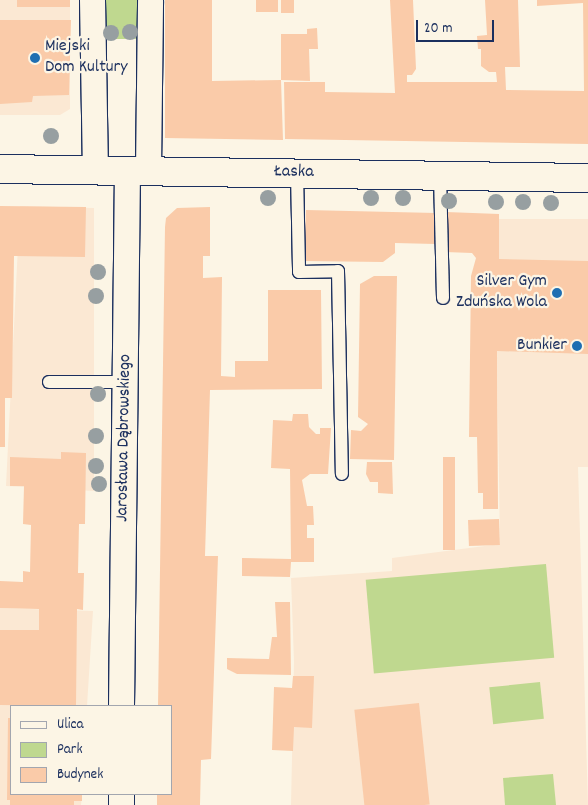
<!DOCTYPE html>
<meta charset="utf-8">
<style>
body{margin:0}
#map{position:relative;width:588px;height:805px;overflow:hidden;background:#fcf5e5;font-family:Dekko,sans-serif}
div>[style]{position:absolute}
[style*='--x']{left:calc(var(--x)*1px);top:calc(var(--y)*1px);width:calc(var(--w)*1px);rotate:calc(var(--a)*1deg)}
.built>*{inset:0;background:#fbe8d3}
.green>*{inset:0;background:#bfd88f;transform-origin:0 0}
.building>*{inset:0;background:#facba9;transform-origin:0 0}
.roads{filter:drop-shadow(1px 0 #1b2f5e) drop-shadow(-1px 0 #1b2f5e) drop-shadow(0 1px #1b2f5e) drop-shadow(0 -1px #1b2f5e)}
.service>*{height:12px;margin:-6px;padding:0 6px;transform-origin:6px;border-radius:6px;background:#fcf5e5}
.minor>*{height:25px;margin:-12.5px;padding:0 12.5px;transform-origin:12.5px;border-radius:12.5px;background:#fcf5e5}
.tertiary>*{height:28px;margin:-14px;padding:0 14px;transform-origin:14px;border-radius:14px;background:#fcf5e5}
.trees>*{width:16px;height:16px;margin:-8px;border-radius:50%;background:#979fa1}
.dots>*{width:14px;height:14px;translate:-50% -50%;box-sizing:border-box;border:2px solid #fcf5e5;border-radius:50%}
span{translate:-50% -50%;white-space:nowrap;text-align:center;line-height:1.15;-webkit-text-stroke:4.5px #fcf5e5;paint-order:stroke}
.poi-label{font-size:18px;color:#1b2f5e}
.left{translate:0 -50%;text-align:left}
.right{translate:-100% -50%;text-align:right}
.street-label{font-size:18px;color:#1b2f5e}
.legend{position:absolute;left:10px;top:705px;width:162px;height:90px;box-sizing:border-box;background:#fcf5e5;border:1px solid #a2a6af;margin:0;padding:6px 9px;list-style:none;font-size:15px;color:#1b2f5e}
.legend li{display:flex;align-items:center;gap:10px;height:25px}
.legend b{width:25px;border:1px solid #a2a6af}
.scale{position:absolute;left:416px;top:20px;width:78px;height:22px;box-sizing:border-box;border:2px solid #1b2f5e;border-top:0;padding-left:6px;font-size:15px;line-height:18px;white-space:nowrap;color:#1b2f5e;-webkit-text-stroke:4px #fcf5e5;paint-order:stroke}
</style>
<div id="map">
<div class="built">
<i style="clip-path:polygon(0 0,70px 0,70px 109px,60px 115px,0 115px)"></i>
<i style="clip-path:polygon(20px 206px,94px 208px,94px 491px,6px 486px)"></i>
<i style="clip-path:polygon(499px 219px,588px 219px,588px 467px,578px 467px,588px 805px,291px 805px,294px 662px,291px 578px,392px 571px,392px 558px,500px 544px,497px 351px)"></i>
<i style="clip-path:polygon(0 608px,93px 611px,87px 706px,11px 706px,11px 794px,82px 794px,81px 805px,0 805px)"></i>
</div>
<div class="green">
<i style="left:102px;top:0;width:36px;height:39px"></i>
<i style="left:546px;top:564px;width:94px;height:181px;rotate:85deg"></i>
<i style="left:540px;top:682px;width:37px;height:51px;rotate:84deg"></i>
<i style="clip-path:polygon(553px 774px,556px 805px,505px 805px,503px 778px)"></i>
</div>
<div class="building">
<i style="left:17px;top:0;width:53px;height:7px"></i>
<i style="clip-path:polygon(165px 0,212px 0,212px 81px,281px 80px,281px 34px,307px 34px,307px 29px,317px 28px,318px 49px,309px 49px,310px 81px,281px 80px,283px 140px,165px 138px)"></i>
<i style="left:256px;top:0;width:22px;height:12px"></i>
<i style="left:281px;top:0;width:13px;height:13px"></i>
<i style="clip-path:polygon(390px 0,413px 0,416px 69px,412px 75px,407px 75px,407px 82px,497px 82px,496px 72px,489px 72px,481px 66px,481px 49px,478px 49px,477px 36px,487px 35px,485px 0,518px 0,520px 67px,505px 67px,506px 90px,584px 91px,583px 3px,537px 6px,537px 0,588px 0,588px 144px,285px 139px,284px 82px,325px 82px,325px 92px,395px 93px)"></i>
<i style="clip-path:polygon(0 20px,71px 20px,69px 95px,33px 96px,32px 102px,0 104px)"></i>
<i style="clip-path:polygon(0 206px,86px 207px,85px 257px,14px 256px,12px 398px,5px 398px,5px 447px,0 447px)"></i>
<i style="clip-path:polygon(210px 207px,210px 256px,203px 256px,203px 278px,222px 277px,221px 376px,235px 377px,235px 361px,268px 361px,268px 290px,321px 290px,322px 389px,210px 390px,205px 556px,218px 556px,211px 759px,201px 760px,200px 805px,157px 805px,157px 794px,171px 794px,171px 706px,158px 706px,165px 227px,166px 218px,177px 208px)"></i>
<i style="clip-path:polygon(306px 210px,436px 213px,435px 244px,395px 243px,395px 253px,383px 262px,304px 261px)"></i>
<i style="clip-path:polygon(446px 212px,499px 214px,499px 259px,588px 261px,588px 354px,497px 351px,498px 509px,483px 509px,483px 493px,478px 493px,477px 437px,469px 437px,471px 276px,476px 258px,472px 253px,445px 252px)"></i>
<i style="clip-path:polygon(374px 276px,397px 276px,394px 460px,350px 459px,351px 430px,361px 431px,368px 424px,358px 417px,360px 284px)"></i>
<i style="clip-path:polygon(293px 414px,308px 414px,309px 427px,316px 434px,320px 434px,320px 428px,331px 428px,328px 474px,310px 474px,302px 480px,307px 506px,313px 506px,314px 525px,307px 525px,307px 538px,314px 538px,314px 562px,291px 562px,290px 577px,242px 576px,242px 558px,291px 559px,290px 469px,271px 468px,273px 420px,292px 421px)"></i>
<i style="clip-path:polygon(61px 452px,86px 453px,85px 524px,79px 524px,78px 573px,84px 573px,83px 610px,77px 609px,76px 706px,0 705px,0 630px,39px 630px,39px 609px,0 608px,0 581px,23px 582px,23px 571px,30px 572px,31px 525px,23px 524px,24px 486px,10px 486px,10px 457px,61px 459px)"></i>
<i style="left:443px;top:457px;width:12px;height:93px"></i>
<i style="clip-path:polygon(367px 462px,392px 462px,393px 494px,378px 493px,378px 482px,370px 482px,366px 474px)"></i>
<i style="left:499px;top:519px;width:26px;height:31px;rotate:88deg"></i>
<i style="clip-path:polygon(275px 602px,290px 602px,291px 675px,237px 674px,227px 669px,227px 658px,269px 659px,272px 637px,277px 637px)"></i>
<i style="clip-path:polygon(293px 676px,314px 676px,312px 728px,294px 727px,293px 751px,272px 750px,274px 687px,292px 688px)"></i>
<i style="left:419px;top:703px;width:102px;height:65px;rotate:84deg"></i>
<i style="clip-path:polygon(8px 718px,11px 718px,11px 794px,82px 794px,82px 801px,74px 801px,74px 805px,10px 805px,10px 800px,7px 800px)"></i>
</div>
<div class="roads">
<div class="service">
<i style="--x:297;--y:173;--w:99;--a:88.8"></i>
<i style="--x:299;--y:272;--w:39;--a:-1"></i>
<i style="--x:338;--y:271;--w:203;--a:88.9"></i>
<i style="--x:440;--y:175;--w:123;--a:88.6"></i>
<i style="--x:49;--y:382;--w:77;--a:0"></i>
</div>
<div class="minor">
<i style="--x:92;--y:0;--w:169;--a:89"></i>
<i style="--x:148;--y:169;--w:169;--a:-89.3"></i>
<i style="--x:121;--y:706;--w:537;--a:-89.36"></i>
<i style="--x:121;--y:794;--w:11;--a:90"></i>
</div>
<div class="tertiary">
<i style="--x:0;--y:169;--w:588;--a:0.88"></i>
</div>
</div>
<div class="trees">
<i style="left:130px;top:32px"></i>
<i style="left:111px;top:33px"></i>
<i style="left:51px;top:136px"></i>
<i style="left:268px;top:198px"></i>
<i style="left:371px;top:198px"></i>
<i style="left:403px;top:198px"></i>
<i style="left:449px;top:201px"></i>
<i style="left:496px;top:202px"></i>
<i style="left:523px;top:202px"></i>
<i style="left:551px;top:203px"></i>
<i style="left:98px;top:272px"></i>
<i style="left:96px;top:296px"></i>
<i style="left:98px;top:394px"></i>
<i style="left:96px;top:436px"></i>
<i style="left:96px;top:466px"></i>
<i style="left:99px;top:484px"></i>
</div>
<div class="dots">
<i style="left:35px;top:58px;background:#1f6fb2"></i>
<i style="left:557px;top:293px;background:#1f6fb2"></i>
<i style="left:577px;top:346px;background:#1f6fb2"></i>
</div>
<div class="poi-label">
<span class="left" style="left:45px;top:58px">Miejski<br>Dom Kultury</span>
<span class="right" style="left:547px;top:293px">Silver Gym<br>Zduńska Wola</span>
<span class="right" style="left:567px;top:346px">Bunkier</span>
</div>
<div class="street-label">
<span style="left:294px;top:173px;rotate:1deg">Łaska</span>
<span style="left:125px;top:438px;rotate:-89deg">Jarosława Dąbrowskiego</span>
</div>
<ul class="legend">
<li><b style="height:6px;background:#fcf5e5"></b>Ulica</li>
<li><b style="height:14px;background:#bfd88f"></b>Park</li>
<li><b style="height:14px;background:#facba9"></b>Budynek</li>
</ul>
<div class="scale">20 m</div>
</div>
